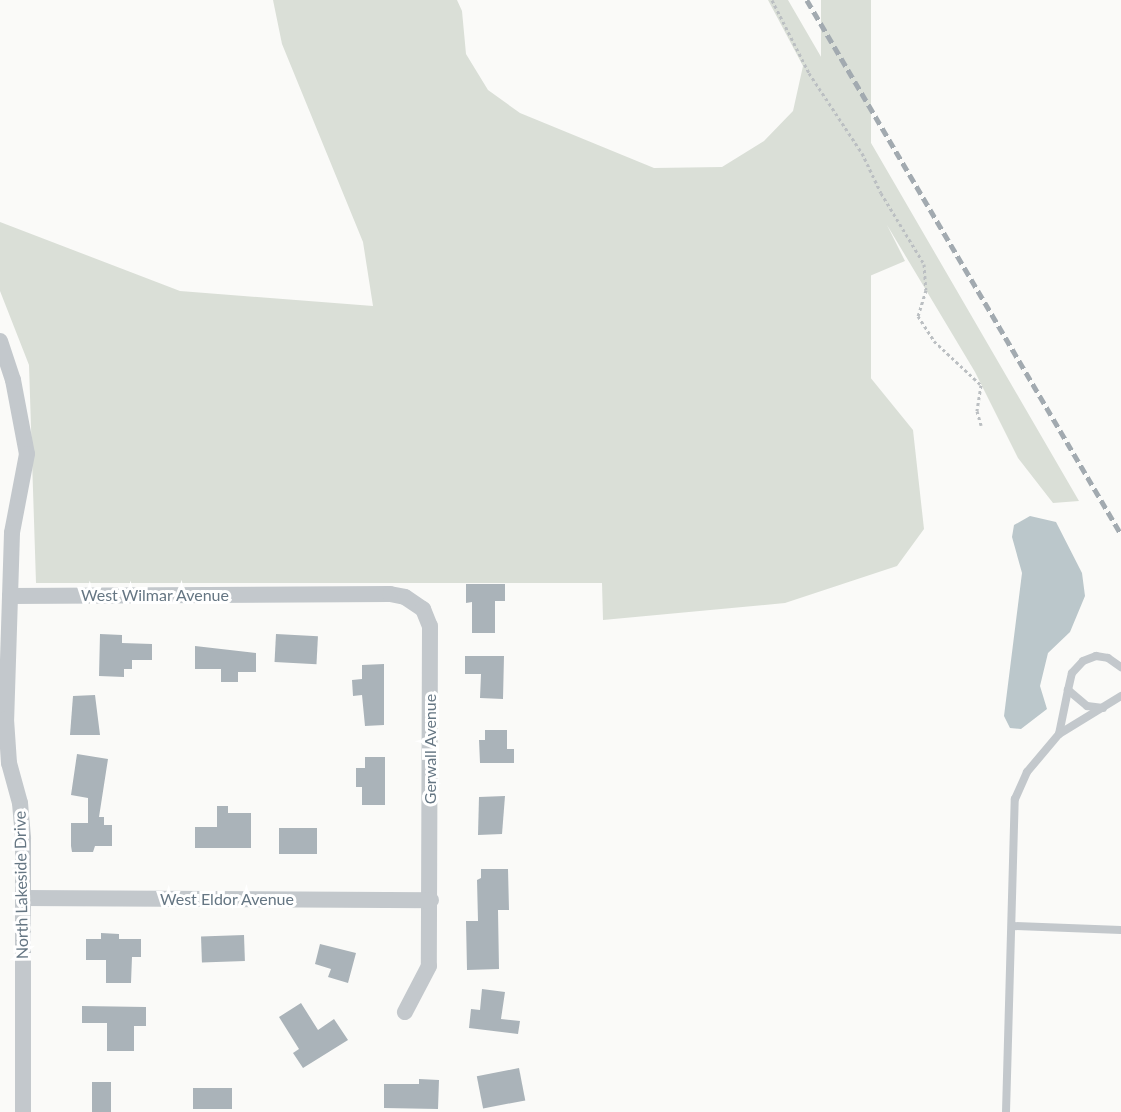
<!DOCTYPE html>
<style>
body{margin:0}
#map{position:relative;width:1121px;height:1112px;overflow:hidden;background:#fafaf8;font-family:Lato,sans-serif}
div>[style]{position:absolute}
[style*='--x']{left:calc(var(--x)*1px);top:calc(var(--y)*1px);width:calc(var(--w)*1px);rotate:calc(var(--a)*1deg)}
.green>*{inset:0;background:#dadfd7;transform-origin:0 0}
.water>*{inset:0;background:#bbc7cb}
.building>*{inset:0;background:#aab3b9;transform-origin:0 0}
.path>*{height:3px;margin-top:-1.5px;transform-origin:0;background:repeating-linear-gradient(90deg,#bbbfc2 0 3px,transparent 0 6px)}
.lane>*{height:8px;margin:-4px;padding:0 4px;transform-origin:4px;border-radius:4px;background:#c3c8cc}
.street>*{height:16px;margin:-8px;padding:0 8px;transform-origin:8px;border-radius:8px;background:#c3c8cc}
.rail>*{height:4.5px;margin-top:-2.25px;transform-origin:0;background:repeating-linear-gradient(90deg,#a2aab0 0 9px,transparent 0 13.5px)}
span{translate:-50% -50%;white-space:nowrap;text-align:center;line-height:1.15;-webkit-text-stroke:6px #fff;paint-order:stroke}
.street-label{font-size:16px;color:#657683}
</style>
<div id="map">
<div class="green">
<i style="clip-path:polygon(273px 0,457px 0,462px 11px,466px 54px,488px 90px,520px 113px,654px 168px,722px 167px,764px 141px,793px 111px,803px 66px,768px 0,788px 0,1079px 501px,1053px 503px,1018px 458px,975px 372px,887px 225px,905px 261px,839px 289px,848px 350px,913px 430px,924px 529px,897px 566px,785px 603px,603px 620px,602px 583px,36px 583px,29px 365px,0 291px,0 222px,180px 291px,373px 306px,363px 242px,282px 44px)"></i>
<i style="left:821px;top:0;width:50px;height:522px"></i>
</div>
<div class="water">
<i style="clip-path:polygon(1030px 516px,1056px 522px,1082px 573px,1085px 596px,1070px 632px,1048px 653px,1040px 686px,1047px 709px,1021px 729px,1010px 728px,1004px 716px,1022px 573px,1012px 537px,1014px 525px)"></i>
</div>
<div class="building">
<i style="clip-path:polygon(466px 584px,505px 584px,505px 601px,495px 601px,495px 633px,472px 633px,472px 602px,466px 603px)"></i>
<i style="clip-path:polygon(100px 634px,122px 635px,122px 643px,152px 644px,152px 660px,132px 660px,132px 669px,124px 669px,124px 677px,99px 676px)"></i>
<i style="left:276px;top:634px;width:42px;height:28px;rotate:3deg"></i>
<i style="clip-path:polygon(195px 646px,256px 653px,256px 672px,238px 672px,238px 682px,221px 682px,221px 669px,195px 669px)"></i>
<i style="clip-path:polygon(465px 656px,504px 656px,503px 699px,480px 698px,481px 674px,465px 674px)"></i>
<i style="clip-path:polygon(384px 664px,384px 725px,365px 726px,362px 695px,353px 696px,352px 680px,362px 679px,362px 665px)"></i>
<i style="clip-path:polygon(95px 695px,100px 735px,70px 735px,73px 696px)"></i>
<i style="clip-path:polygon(485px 730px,507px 730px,507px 749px,514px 749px,514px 763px,480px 763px,479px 740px,485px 740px)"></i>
<i style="clip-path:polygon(77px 754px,108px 759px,99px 817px,104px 817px,104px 825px,112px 825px,112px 846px,95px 846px,93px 852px,72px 852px,71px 846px,71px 823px,88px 823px,88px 798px,71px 795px)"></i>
<i style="clip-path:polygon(365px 757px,385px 757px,385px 805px,362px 805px,362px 787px,356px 787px,356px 768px,365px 768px)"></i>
<i style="clip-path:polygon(505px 796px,502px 834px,478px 835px,479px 797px)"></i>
<i style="clip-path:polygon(217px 806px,228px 806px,228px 813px,251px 813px,251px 848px,195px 848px,195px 827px,217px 827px)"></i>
<i style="left:279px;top:828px;width:38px;height:26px"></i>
<i style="clip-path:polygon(481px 869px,508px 869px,509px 910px,498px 910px,499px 969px,467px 970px,466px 921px,478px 921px,477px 880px,481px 878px)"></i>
<i style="clip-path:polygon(101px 933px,119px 934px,119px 939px,141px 939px,141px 957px,132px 957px,131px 983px,106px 983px,106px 960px,86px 960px,86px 939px,101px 939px)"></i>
<i style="left:244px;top:935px;width:26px;height:43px;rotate:88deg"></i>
<i style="clip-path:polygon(320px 944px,356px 953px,348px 983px,328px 977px,331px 969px,315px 964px)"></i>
<i style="clip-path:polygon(482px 989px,505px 992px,501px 1019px,520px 1021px,518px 1034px,469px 1028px,471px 1009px,480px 1010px)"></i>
<i style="clip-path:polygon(301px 1003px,318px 1030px,334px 1019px,348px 1040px,303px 1068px,293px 1053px,299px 1049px,279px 1017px)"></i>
<i style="clip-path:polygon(82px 1006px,146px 1007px,146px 1026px,134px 1026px,134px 1051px,107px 1051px,107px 1023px,82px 1023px)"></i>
<i style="left:519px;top:1068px;width:33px;height:43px;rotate:79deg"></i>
<i style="clip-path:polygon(419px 1079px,439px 1080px,438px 1109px,384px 1108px,384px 1084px,419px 1084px)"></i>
<i style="left:92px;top:1082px;width:19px;height:30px"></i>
<i style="left:193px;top:1088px;width:39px;height:21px"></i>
</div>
<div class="path">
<i style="--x:772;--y:0;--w:82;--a:63.1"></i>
<i style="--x:809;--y:73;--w:96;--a:56.5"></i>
<i style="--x:862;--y:153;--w:44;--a:64.6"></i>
<i style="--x:881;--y:193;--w:83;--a:58.8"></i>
<i style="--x:924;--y:264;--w:26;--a:86"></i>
<i style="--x:926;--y:290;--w:27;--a:107"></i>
<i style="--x:918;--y:316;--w:30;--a:57"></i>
<i style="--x:934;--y:341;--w:64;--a:43.1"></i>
<i style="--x:981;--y:385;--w:26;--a:99"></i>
<i style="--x:977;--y:411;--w:15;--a:74"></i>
</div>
<div class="lane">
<i style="--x:1103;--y:708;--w:16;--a:-173"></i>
<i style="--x:1087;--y:706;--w:25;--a:-140"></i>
<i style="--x:1068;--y:690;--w:17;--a:-77"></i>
<i style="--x:1072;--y:673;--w:16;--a:-47"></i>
<i style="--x:1083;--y:661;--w:14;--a:-21"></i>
<i style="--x:1096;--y:656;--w:12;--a:9"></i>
<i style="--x:1108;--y:658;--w:16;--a:35"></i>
<i style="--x:1059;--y:734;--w:45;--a:-78.4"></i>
<i style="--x:1013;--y:926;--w:108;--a:2.1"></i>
<i style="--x:1006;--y:1112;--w:313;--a:-88.4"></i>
<i style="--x:1015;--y:799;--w:30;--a:-66"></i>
<i style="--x:1027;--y:772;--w:50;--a:-49.9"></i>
<i style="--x:1059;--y:734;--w:73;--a:-31.5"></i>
</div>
<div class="street">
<i style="--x:0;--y:341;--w:41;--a:71.6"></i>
<i style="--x:13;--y:380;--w:75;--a:79.3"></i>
<i style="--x:27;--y:454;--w:80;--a:100.8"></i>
<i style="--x:12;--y:533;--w:186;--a:91.8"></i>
<i style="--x:6;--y:719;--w:44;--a:86.1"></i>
<i style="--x:9;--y:763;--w:41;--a:74.6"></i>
<i style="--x:20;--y:803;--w:36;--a:85"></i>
<i style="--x:23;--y:839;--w:273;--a:90"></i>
<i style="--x:10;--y:596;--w:380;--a:-0.3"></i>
<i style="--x:390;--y:594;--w:15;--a:11"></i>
<i style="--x:405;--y:597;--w:22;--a:34"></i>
<i style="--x:423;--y:609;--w:18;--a:68"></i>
<i style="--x:430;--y:626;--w:340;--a:90.2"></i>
<i style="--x:429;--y:966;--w:52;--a:117.6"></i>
<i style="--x:23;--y:898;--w:408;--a:0.3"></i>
</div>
<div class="rail">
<i style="--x:807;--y:0;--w:619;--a:59.54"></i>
</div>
<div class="street-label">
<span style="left:155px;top:595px">West Wilmar Avenue</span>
<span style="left:430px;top:749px;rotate:-90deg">Gerwall Avenue</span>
<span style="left:21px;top:885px;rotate:-91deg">North Lakeside Drive</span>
<span style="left:227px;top:899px">West Eldor Avenue</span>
</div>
</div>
